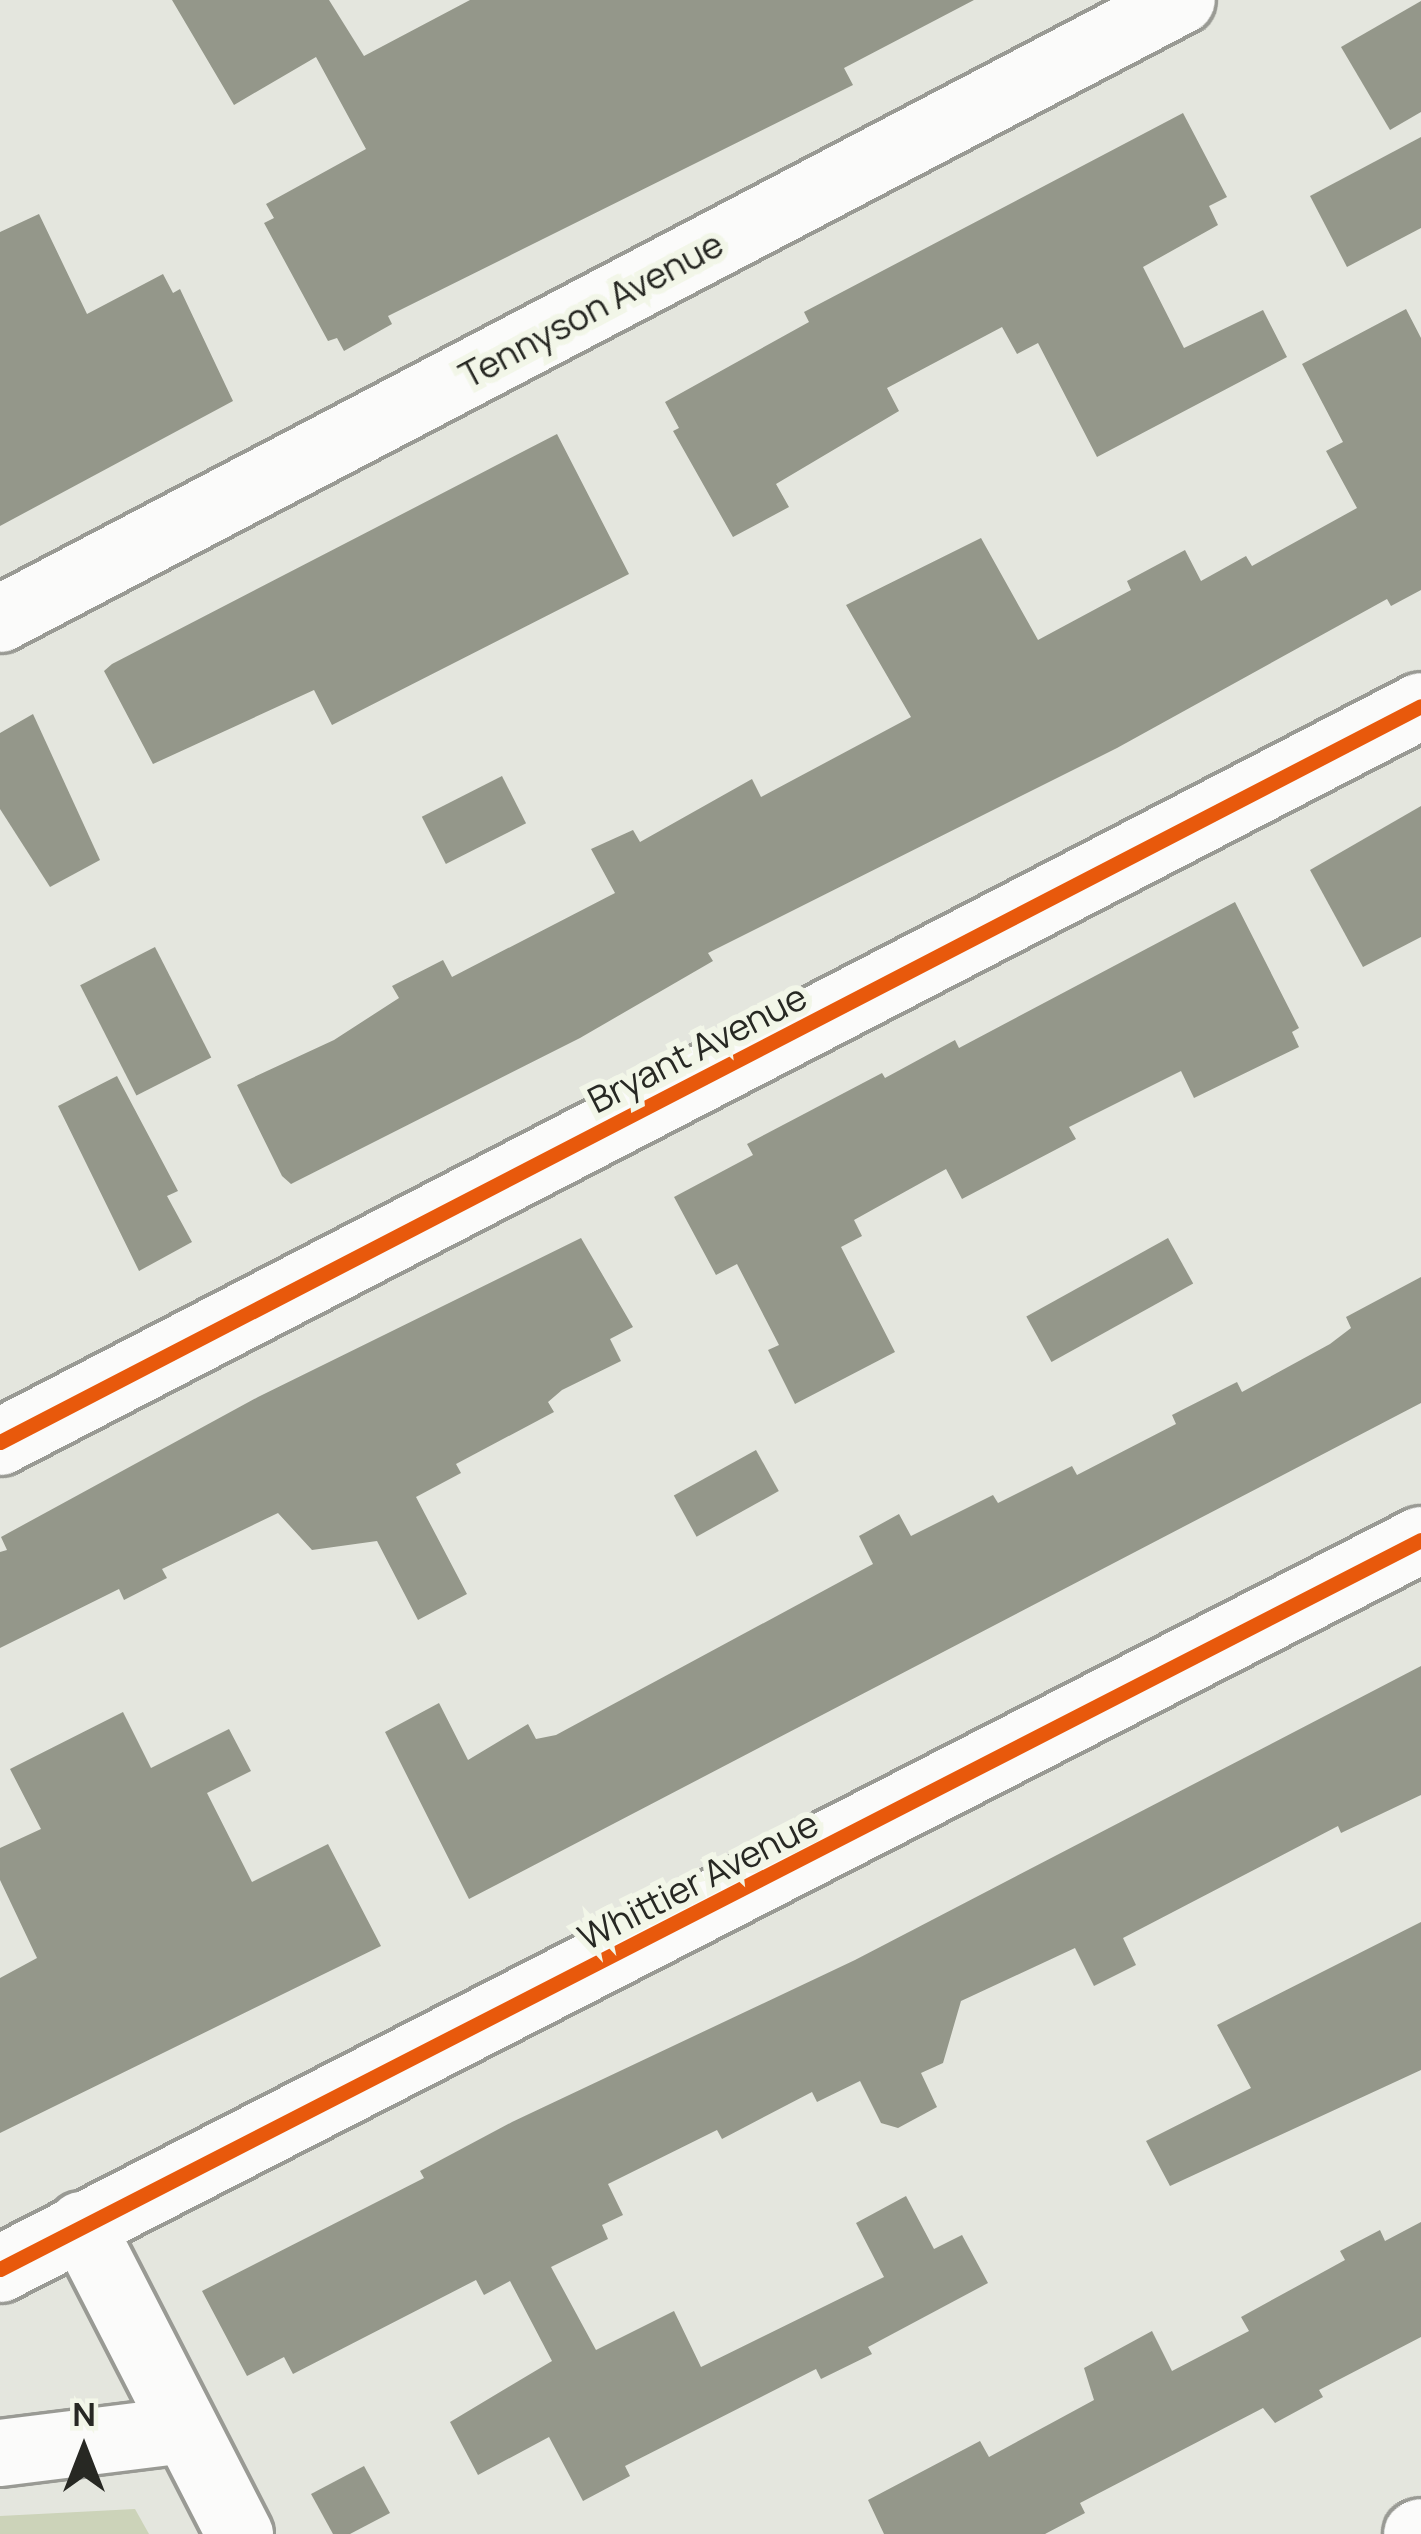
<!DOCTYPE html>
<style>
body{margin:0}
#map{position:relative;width:1421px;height:2534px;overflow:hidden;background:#e4e6de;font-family:Manrope,sans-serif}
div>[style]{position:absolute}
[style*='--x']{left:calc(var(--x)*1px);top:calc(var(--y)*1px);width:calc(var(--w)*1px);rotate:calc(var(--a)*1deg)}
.green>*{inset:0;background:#ccd3b9}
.building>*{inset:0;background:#94978a;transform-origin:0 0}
.roads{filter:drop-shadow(3px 0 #999a94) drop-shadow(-3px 0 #999a94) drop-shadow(0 3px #999a94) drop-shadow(0 -3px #999a94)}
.minor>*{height:66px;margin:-33px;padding:0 33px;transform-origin:33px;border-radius:33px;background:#fbfbfa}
.cycleway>*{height:15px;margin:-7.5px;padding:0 7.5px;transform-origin:7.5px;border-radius:7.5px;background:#e8590c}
span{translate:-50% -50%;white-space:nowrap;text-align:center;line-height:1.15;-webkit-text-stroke:12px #f2f6e8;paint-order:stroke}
.street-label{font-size:36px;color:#272823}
.north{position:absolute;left:24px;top:2390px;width:120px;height:120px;-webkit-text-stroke:9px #f2f6e8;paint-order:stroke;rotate:0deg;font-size:33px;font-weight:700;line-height:48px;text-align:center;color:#272823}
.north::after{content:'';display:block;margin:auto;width:42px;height:54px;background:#272823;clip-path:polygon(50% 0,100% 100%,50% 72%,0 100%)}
</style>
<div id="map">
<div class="green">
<i style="clip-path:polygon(135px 2509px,149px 2534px,0 2534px,0 2516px)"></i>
</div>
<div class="building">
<i style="clip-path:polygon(172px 0,329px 0,364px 56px,470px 0,974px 0,844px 68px,853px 85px,388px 316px,392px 324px,344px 351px,337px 338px,328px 341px,264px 223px,274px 218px,266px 204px,366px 149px,316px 57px,234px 105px)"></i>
<i style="clip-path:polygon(1421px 1px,1421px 112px,1390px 130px,1341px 47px)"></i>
<i style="clip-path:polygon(1183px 113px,1227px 197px,1209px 206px,1218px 225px,1143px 267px,1184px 348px,1263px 310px,1287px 357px,1097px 457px,1038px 343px,1017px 354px,1002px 327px,887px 388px,899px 411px,776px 484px,789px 507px,733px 537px,673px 431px,679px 428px,665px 402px,809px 322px,804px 312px)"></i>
<i style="clip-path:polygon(1421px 137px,1421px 228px,1347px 267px,1310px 196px)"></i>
<i style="clip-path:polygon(39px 214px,87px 314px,163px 274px,173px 293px,180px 289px,233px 401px,0 526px,0 232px)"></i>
<i style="clip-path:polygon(1406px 309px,1421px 338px,1421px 590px,1391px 606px,1387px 599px,1117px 748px,708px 953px,713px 961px,580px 1038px,291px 1184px,282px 1176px,237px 1085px,334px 1040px,399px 998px,392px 986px,443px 960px,452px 977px,615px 893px,591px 849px,633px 830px,640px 842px,752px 779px,761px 797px,911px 717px,846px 605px,981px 538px,1038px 640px,1131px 590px,1127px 581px,1185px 550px,1201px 581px,1246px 556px,1252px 566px,1357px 508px,1326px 451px,1343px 442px,1302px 364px)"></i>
<i style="clip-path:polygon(557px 434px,629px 574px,332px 725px,314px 690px,153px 764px,104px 671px,112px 664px)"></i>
<i style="clip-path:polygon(33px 714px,100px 860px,50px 887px,0 809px,0 733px)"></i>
<i style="left:502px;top:776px;width:53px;height:90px;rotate:63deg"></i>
<i style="clip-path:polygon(1421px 806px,1421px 937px,1363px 967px,1310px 870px)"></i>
<i style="clip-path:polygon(1235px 902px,1299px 1028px,1292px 1032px,1299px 1047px,1194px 1098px,1181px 1071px,1069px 1127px,1076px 1139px,962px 1199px,946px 1169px,854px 1220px,862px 1236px,841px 1247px,895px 1352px,795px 1404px,768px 1350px,779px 1345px,737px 1264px,716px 1275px,674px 1197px,753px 1155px,747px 1144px,882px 1073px,885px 1078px,955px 1040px,959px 1048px)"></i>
<i style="left:155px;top:947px;width:124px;height:84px;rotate:63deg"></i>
<i style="clip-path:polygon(117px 1076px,178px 1191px,167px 1196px,192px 1242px,139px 1271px,58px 1106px)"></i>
<i style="clip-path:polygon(581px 1238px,633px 1327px,610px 1339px,621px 1361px,562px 1390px,548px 1402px,554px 1412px,456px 1464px,461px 1473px,416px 1497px,467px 1594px,418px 1620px,377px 1541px,312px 1550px,278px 1513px,162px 1569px,167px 1578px,124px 1600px,119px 1589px,0 1648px,0 1552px,7px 1550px,1px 1537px,258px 1397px)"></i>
<i style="left:1168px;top:1238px;width:52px;height:162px;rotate:61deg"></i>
<i style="clip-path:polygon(1421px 1277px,1421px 1403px,469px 1899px,385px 1732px,439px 1703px,468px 1760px,528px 1724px,536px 1739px,556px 1735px,873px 1564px,859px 1536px,899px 1514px,911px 1536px,993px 1495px,998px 1503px,1072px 1466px,1077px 1475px,1176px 1424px,1172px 1415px,1237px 1382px,1242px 1392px,1330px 1344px,1351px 1328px,1346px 1317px)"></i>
<i style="left:756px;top:1450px;width:47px;height:94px;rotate:61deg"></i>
<i style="clip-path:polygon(1421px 1666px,1421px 1795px,1341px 1833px,1338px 1826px,1123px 1938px,1136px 1965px,1094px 1986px,1075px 1948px,961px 2001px,943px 2063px,921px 2073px,937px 2107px,898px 2128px,881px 2123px,860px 2081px,817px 2102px,812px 2092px,722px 2139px,717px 2130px,608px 2184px,623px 2215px,602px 2225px,608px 2239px,551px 2267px,596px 2350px,674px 2311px,701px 2367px,884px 2277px,856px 2223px,906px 2196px,934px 2249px,962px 2235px,988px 2283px,868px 2347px,872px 2354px,821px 2379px,816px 2369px,625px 2466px,630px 2476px,583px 2501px,549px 2437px,478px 2475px,450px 2422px,552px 2361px,510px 2281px,484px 2295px,476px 2280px,293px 2374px,284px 2357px,247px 2376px,202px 2291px,424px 2178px,420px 2171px,512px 2122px,855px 1960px)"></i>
<i style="clip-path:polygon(123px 1712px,151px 1768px,229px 1729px,251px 1771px,207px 1793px,252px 1882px,328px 1844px,381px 1946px,0 2133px,0 1978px,37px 1958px,0 1880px,0 1848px,41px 1829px,10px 1769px)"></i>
<i style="clip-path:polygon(1421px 1922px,1421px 2070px,1170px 2186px,1146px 2141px,1251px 2088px,1217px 2025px)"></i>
<i style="clip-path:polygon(1421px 2222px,1421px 2337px,1319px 2390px,1323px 2397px,1275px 2423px,1263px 2408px,1080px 2503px,1085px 2513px,1045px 2534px,884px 2534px,868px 2500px,980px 2441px,989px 2457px,1094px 2400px,1084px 2368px,1152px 2331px,1172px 2371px,1249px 2331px,1241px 2317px,1345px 2260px,1340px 2251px,1380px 2230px,1385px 2241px)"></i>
<i style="clip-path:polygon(364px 2466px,390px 2513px,350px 2534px,333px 2534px,311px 2494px)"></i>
</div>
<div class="roads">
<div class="minor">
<i style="--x:0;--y:619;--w:1334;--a:-27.64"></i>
<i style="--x:0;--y:1442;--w:1600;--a:-27.38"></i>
<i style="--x:81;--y:2225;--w:348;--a:62.8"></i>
<i style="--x:0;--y:2269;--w:1597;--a:-27.16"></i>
<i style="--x:0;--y:2453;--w:186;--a:-7.1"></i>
<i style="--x:1417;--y:2534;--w:4;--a:-27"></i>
</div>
</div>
<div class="cycleway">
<i style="--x:0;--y:1442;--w:1600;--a:-27.38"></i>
<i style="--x:0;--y:2269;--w:1597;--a:-27.16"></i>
</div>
<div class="street-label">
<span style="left:591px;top:309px;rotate:-28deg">Tennyson Avenue</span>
<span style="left:697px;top:1048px;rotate:-27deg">Bryant Avenue</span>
<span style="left:698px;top:1880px;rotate:-27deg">Whittier Avenue</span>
</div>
<div class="north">N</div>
</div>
